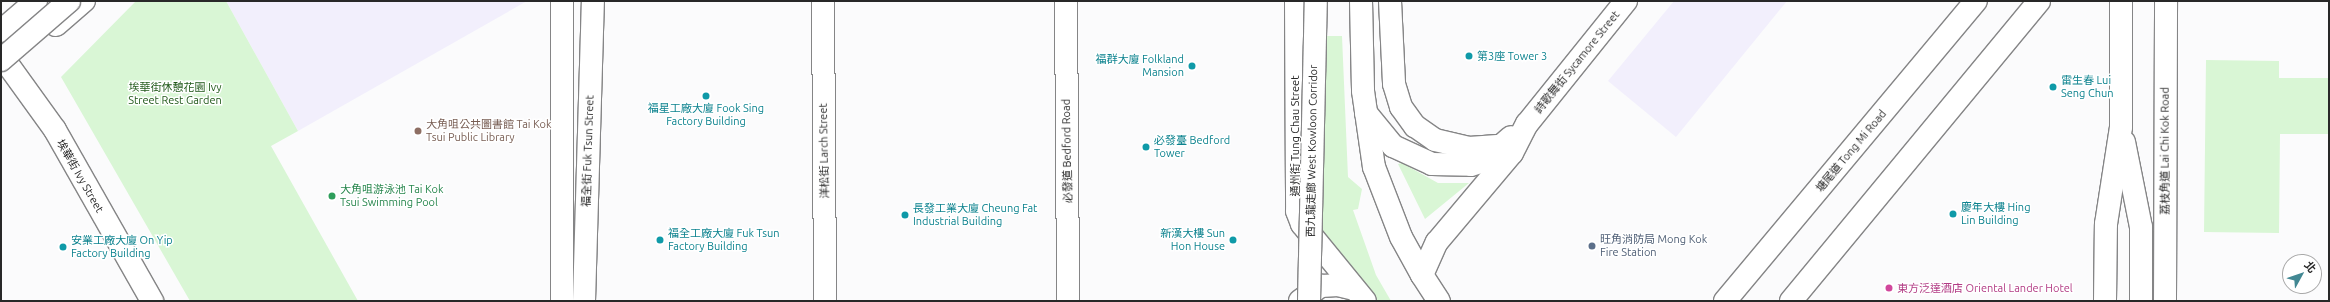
<!DOCTYPE html>
<meta charset="utf-8">
<style>
body{margin:0}
#map{position:relative;width:2330px;height:302px;overflow:hidden;background:#fbfbfc;font-family:Ubuntu,"Noto Sans TC",sans-serif}
div>[style]{position:absolute}
[style*='--x']{left:calc(var(--x)*1px);top:calc(var(--y)*1px);width:calc(var(--w)*1px);rotate:calc(var(--a)*1deg)}
.education>*{inset:0;background:#f2effc}
.green>*{inset:0;background:#d9f6d5}
.roads{filter:drop-shadow(1px 0 #858586) drop-shadow(-1px 0 #858586) drop-shadow(0 1px #858586) drop-shadow(0 -1px #858586)}
.minor>*{height:22px;margin:-11px;padding:0 11px;transform-origin:11px;border-radius:11px;background:#fff}
.major>*{height:22px;margin:-11px;padding:0 11px;transform-origin:11px;border-radius:11px;background:#fff}
.highway>*{height:22px;margin:-11px;padding:0 11px;transform-origin:11px;border-radius:11px;background:#fff}
.bridges{filter:drop-shadow(1px 0 #858586) drop-shadow(-1px 0 #858586) drop-shadow(0 1px #858586) drop-shadow(0 -1px #858586)}
.highway-bridge>*{height:22px;margin:-11px;padding:0 11px;transform-origin:11px;border-radius:11px;background:#fff}
.dots>*{width:11px;height:11px;translate:-50% -50%;box-sizing:border-box;border:2px solid #fff;border-radius:50%}
span{translate:-50% -50%;white-space:nowrap;text-align:center;line-height:1.15;-webkit-text-stroke:3px #fff;paint-order:stroke}
.culture-label{font-size:11px;color:#0d838f}
.left{translate:0 -50%;text-align:left}
.right{translate:-100% -50%;text-align:right}
.street-label{font-size:11px;color:#282828}
.park-label{font-size:11px;color:#1f5818}
.education-label{font-size:11px;color:#785e54}
.leisure-label{font-size:11px;color:#27864d}
.service-label{font-size:11px;color:#4e5e75}
.hotel-label{font-size:11px;color:#b23c85}
.frame{position:absolute;inset:0;border:2px solid #282828;pointer-events:none}
.north{position:absolute;left:2282px;top:254px;width:40px;height:40px;box-sizing:border-box;background:#fff;border:1px solid #a9a9a9;border-radius:50%;rotate:50deg;font-size:11px;font-weight:700;line-height:16px;text-align:center;color:#282828}
.north::after{content:'';display:block;margin:auto;width:14px;height:18px;background:#428893;clip-path:polygon(50% 0,100% 100%,50% 72%,0 100%)}
</style>
<div id="map">
<div class="education">
<i style="clip-path:polygon(226px 1px,527px 1px,298px 131px)"></i>
<i style="clip-path:polygon(1674px 1px,1787px 1px,1676px 137px,1608px 81px)"></i>
</div>
<div class="green">
<i style="clip-path:polygon(136px 1px,226px 1px,298px 131px,271px 146px,358px 301px,190px 301px,61px 77px)"></i>
<i style="clip-path:polygon(1312px 36px,1342px 36px,1348px 177px,1362px 189px,1358px 209px,1353px 210px,1376px 275px,1391px 301px,1377px 301px,1310px 220px)"></i>
<i style="clip-path:polygon(2206px 60px,2279px 61px,2279px 78px,2329px 78px,2329px 134px,2280px 134px,2279px 233px,2204px 232px)"></i>
<i style="clip-path:polygon(1402px 163px,1438px 183px,1469px 183px,1425px 219px,1398px 164px)"></i>
</div>
<div class="roads">
<div class="minor">
<i style="--x:562;--y:1;--w:300;--a:90"></i>
<i style="--x:823;--y:1;--w:300;--a:89.6"></i>
<i style="--x:1066;--y:1;--w:300;--a:89.6"></i>
<i style="--x:1296;--y:1;--w:210;--a:89.7"></i>
<i style="--x:1297;--y:211;--w:14;--a:69"></i>
<i style="--x:1302;--y:224;--w:99;--a:50.7"></i>
<i style="--x:1390;--y:1;--w:83;--a:87.2"></i>
<i style="--x:1394;--y:84;--w:24;--a:73"></i>
<i style="--x:1401;--y:107;--w:24;--a:54"></i>
<i style="--x:1415;--y:126;--w:24;--a:35"></i>
<i style="--x:1435;--y:140;--w:35;--a:13"></i>
<i style="--x:1469;--y:148;--w:32;--a:-4"></i>
<i style="--x:1501;--y:146;--w:13;--a:-42"></i>
<i style="--x:56;--y:25;--w:37;--a:-41"></i>
<i style="--x:1;--y:31;--w:46;--a:-40.6"></i>
<i style="--x:1;--y:55;--w:92;--a:54.2"></i>
<i style="--x:55;--y:130;--w:197;--a:60.4"></i>
<i style="--x:1422;--y:275;--w:36;--a:-66"></i>
<i style="--x:1437;--y:242;--w:116;--a:-49.9"></i>
<i style="--x:1512;--y:153;--w:33;--a:-63"></i>
<i style="--x:1527;--y:124;--w:158;--a:-51.2"></i>
<i style="--x:584;--y:301;--w:300;--a:-88.3"></i>
<i style="--x:1300;--y:301;--w:26;--a:-36"></i>
<i style="--x:1321;--y:286;--w:17;--a:-3"></i>
<i style="--x:1338;--y:285;--w:16;--a:14"></i>
</div>
<div class="major">
<i style="--x:2124;--y:142;--w:87;--a:78.7"></i>
<i style="--x:2141;--y:227;--w:74;--a:90"></i>
<i style="--x:1422;--y:275;--w:31;--a:57"></i>
<i style="--x:1725;--y:301;--w:391;--a:-50.1"></i>
<i style="--x:1791;--y:301;--w:389;--a:-50.4"></i>
<i style="--x:2105;--y:301;--w:77;--a:-89.3"></i>
<i style="--x:2106;--y:224;--w:98;--a:-81.2"></i>
<i style="--x:2121;--y:127;--w:126;--a:-90"></i>
<i style="--x:2165;--y:301;--w:300;--a:-89.8"></i>
</div>
<div class="highway">
<i style="--x:1361;--y:1;--w:90;--a:88.7"></i>
<i style="--x:1363;--y:91;--w:77;--a:81.8"></i>
<i style="--x:1374;--y:167;--w:75;--a:68.9"></i>
<i style="--x:1401;--y:237;--w:43;--a:61.1"></i>
<i style="--x:1366;--y:113;--w:43;--a:50.7"></i>
<i style="--x:1393;--y:146;--w:43;--a:24.8"></i>
<i style="--x:1432;--y:164;--w:39;--a:1"></i>
<i style="--x:1471;--y:165;--w:20;--a:-18"></i>
<i style="--x:1490;--y:159;--w:17;--a:-50"></i>
</div>
</div>
<div class="bridges">
<div class="highway-bridge">
<i style="--x:1;--y:60;--w:90;--a:-40.9"></i>
<i style="--x:1309;--y:301;--w:300;--a:-88.7"></i>
</div>
</div>
<div class="dots">
<i style="left:1469px;top:56px;background:#0f9aa8"></i>
<i style="left:1192px;top:66px;background:#0f9aa8"></i>
<i style="left:2053px;top:87px;background:#0f9aa8"></i>
<i style="left:706px;top:96px;background:#0f9aa8"></i>
<i style="left:418px;top:131px;background:#8d6e63"></i>
<i style="left:1146px;top:147px;background:#0f9aa8"></i>
<i style="left:332px;top:196px;background:#2e9e5b"></i>
<i style="left:1953px;top:214px;background:#0f9aa8"></i>
<i style="left:905px;top:215px;background:#0f9aa8"></i>
<i style="left:660px;top:240px;background:#0f9aa8"></i>
<i style="left:1233px;top:240px;background:#0f9aa8"></i>
<i style="left:1592px;top:246px;background:#5c6f8a"></i>
<i style="left:63px;top:247px;background:#0f9aa8"></i>
<i style="left:1889px;top:288px;background:#d1479c"></i>
</div>
<div class="culture-label">
<span class="left" style="left:1477px;top:56px">第3座 Tower 3</span>
<span class="right" style="left:1184px;top:66px">福群大廈 Folkland<br>Mansion</span>
<span class="left" style="left:2061px;top:87px">雷生春 Lui<br>Seng Chun</span>
<span style="left:706px;top:115px">福星工廠大廈 Fook Sing<br>Factory Building</span>
<span class="left" style="left:1154px;top:147px">必發臺 Bedford<br>Tower</span>
<span class="left" style="left:1961px;top:214px">慶年大樓 Hing<br>Lin Building</span>
<span class="left" style="left:913px;top:215px">長發工業大廈 Cheung Fat<br>Industrial Building</span>
<span class="left" style="left:668px;top:240px">福全工廠大廈 Fuk Tsun<br>Factory Building</span>
<span class="right" style="left:1225px;top:240px">新漢大樓 Sun<br>Hon House</span>
<span class="left" style="left:71px;top:247px">安業工廠大廈 On Yip<br>Factory Building</span>
</div>
<div class="street-label">
<span style="left:1577px;top:62px;rotate:-51deg">詩歌舞街 Sycamore Street</span>
<span style="left:1295px;top:136px;rotate:-90deg">通州街 Tung Chau Street</span>
<span style="left:588px;top:151px;rotate:-88deg">福全街 Fuk Tsun Street</span>
<span style="left:824px;top:151px;rotate:-91deg">洋松街 Larch Street</span>
<span style="left:1067px;top:151px;rotate:-91deg">必發道 Bedford Road</span>
<span style="left:1312px;top:151px;rotate:-89deg">西九龍走廊 West Kowloon Corridor</span>
<span style="left:1851px;top:151px;rotate:-50deg">塘尾道 Tong Mi Road</span>
<span style="left:2165px;top:151px;rotate:-90deg">荔枝角道 Lai Chi Kok Road</span>
<span style="left:80px;top:176px;rotate:60deg">埃華街 Ivy Street</span>
</div>
<div class="park-label">
<span style="left:175px;top:94px">埃華街休憩花園 Ivy<br>Street Rest Garden</span>
</div>
<div class="education-label">
<span class="left" style="left:426px;top:131px">大角咀公共圖書館 Tai Kok<br>Tsui Public Library</span>
</div>
<div class="leisure-label">
<span class="left" style="left:340px;top:196px">大角咀游泳池 Tai Kok<br>Tsui Swimming Pool</span>
</div>
<div class="service-label">
<span class="left" style="left:1600px;top:246px">旺角消防局 Mong Kok<br>Fire Station</span>
</div>
<div class="hotel-label">
<span class="left" style="left:1897px;top:288px">東方泛達酒店 Oriental Lander Hotel</span>
</div>
<div class="frame"></div>
<div class="north">北</div>
</div>
